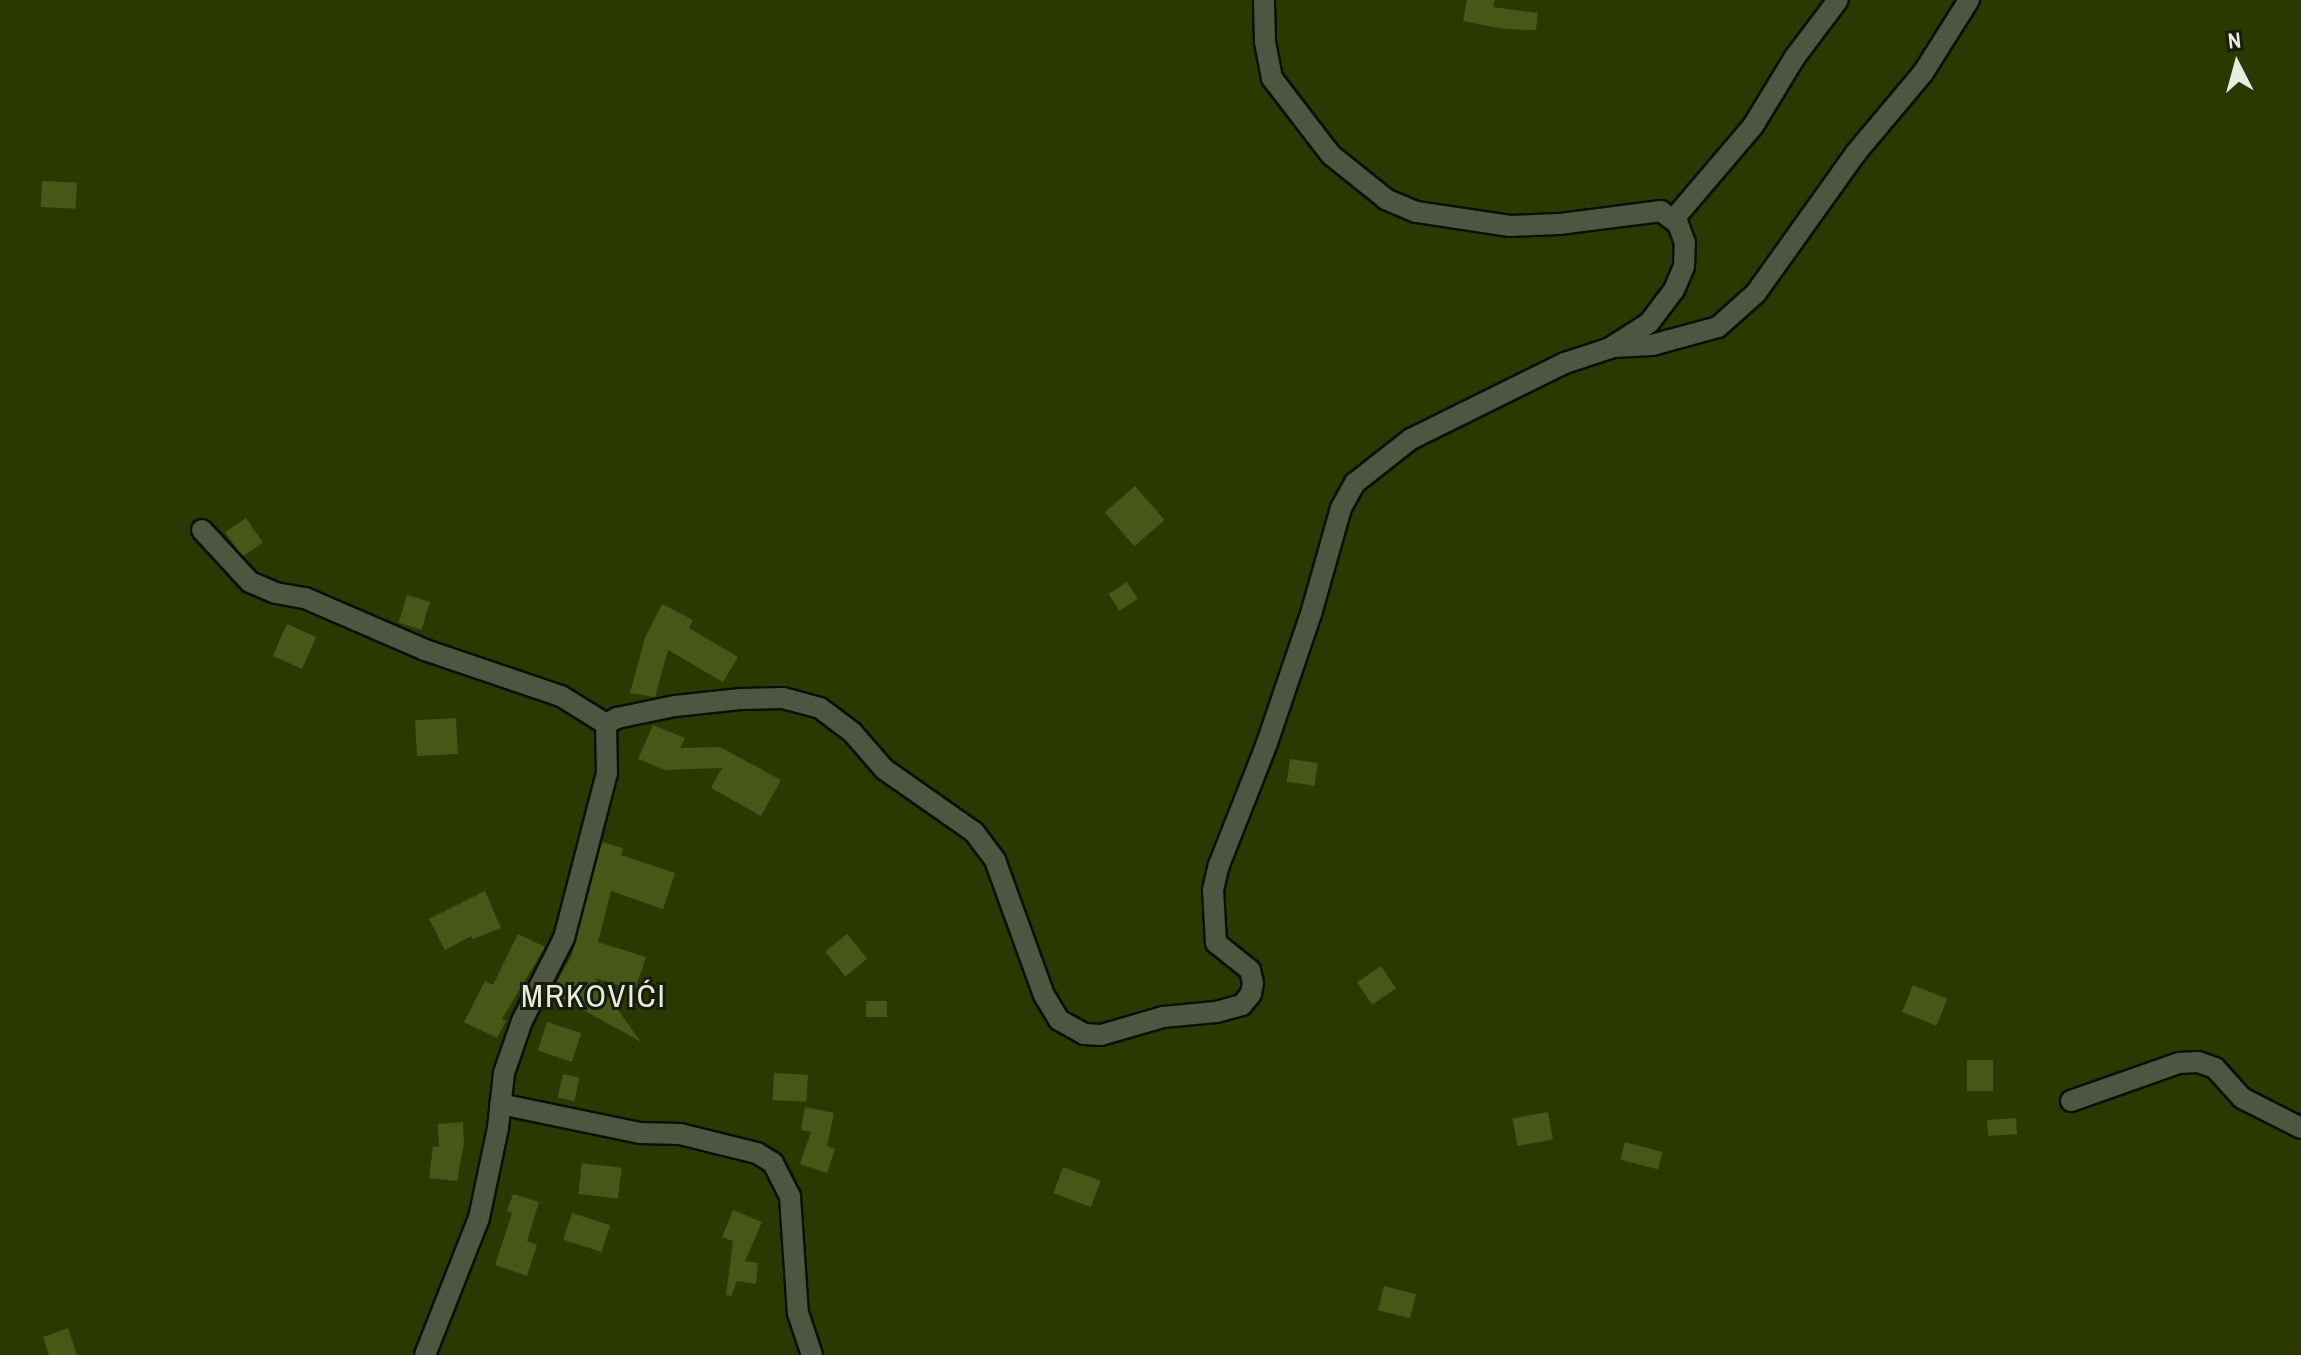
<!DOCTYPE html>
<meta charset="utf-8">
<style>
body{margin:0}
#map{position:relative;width:2301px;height:1355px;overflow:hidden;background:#212713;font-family:"Archivo Narrow",sans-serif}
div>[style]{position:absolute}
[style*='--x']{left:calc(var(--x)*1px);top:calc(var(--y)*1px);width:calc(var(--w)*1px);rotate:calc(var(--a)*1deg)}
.green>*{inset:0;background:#2b3800;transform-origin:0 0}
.building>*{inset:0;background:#465718;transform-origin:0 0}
.roads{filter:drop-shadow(2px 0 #0a0f01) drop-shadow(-2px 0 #0a0f01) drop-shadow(0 2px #0a0f01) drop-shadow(0 -2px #0a0f01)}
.street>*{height:20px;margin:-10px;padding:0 10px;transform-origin:10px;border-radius:10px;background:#4e5540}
span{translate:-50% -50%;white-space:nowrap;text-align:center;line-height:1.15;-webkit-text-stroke:6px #171d0a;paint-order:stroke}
.quarter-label{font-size:32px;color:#e7ecdf;letter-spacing:2px}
.north{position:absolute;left:2197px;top:24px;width:80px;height:80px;-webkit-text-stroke:6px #171d0a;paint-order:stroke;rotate:354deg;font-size:22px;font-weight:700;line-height:32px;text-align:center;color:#e7ecdf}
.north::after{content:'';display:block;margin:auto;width:28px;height:36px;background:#e7ecdf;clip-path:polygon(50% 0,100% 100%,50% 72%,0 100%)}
</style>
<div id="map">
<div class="green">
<i style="left:0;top:0;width:2301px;height:1355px"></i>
</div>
<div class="building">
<i style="clip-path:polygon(1467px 0,1495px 0,1493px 7px,1538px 13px,1536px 30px,1504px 29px,1463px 21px)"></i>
<i style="left:42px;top:181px;width:35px;height:26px;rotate:3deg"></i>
<i style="left:1135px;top:486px;width:45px;height:40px;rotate:49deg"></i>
<i style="left:246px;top:518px;width:30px;height:25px;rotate:56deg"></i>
<i style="left:1127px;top:582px;width:20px;height:22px;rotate:57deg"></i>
<i style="left:407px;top:595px;width:24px;height:29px;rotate:17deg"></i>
<i style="clip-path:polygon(662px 604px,693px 620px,689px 628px,738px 657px,723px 682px,668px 650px,655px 697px,630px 693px,645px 638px)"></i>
<i style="left:287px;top:624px;width:32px;height:35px;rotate:24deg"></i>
<i style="left:456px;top:718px;width:36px;height:41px;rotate:87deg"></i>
<i style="clip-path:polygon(653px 725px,685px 738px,680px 748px,720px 747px,781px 780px,761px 816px,711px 788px,722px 768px,665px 770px,638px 759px)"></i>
<i style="left:1290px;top:759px;width:28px;height:23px;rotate:8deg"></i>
<i style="clip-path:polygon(602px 842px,623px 848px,621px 855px,675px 873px,663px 909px,611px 891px,598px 942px,646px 957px,635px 990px,595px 978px,641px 1042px,551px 992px,572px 955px)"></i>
<i style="clip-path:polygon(485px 891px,501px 928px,473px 939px,471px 936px,445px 950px,429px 919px)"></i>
<i style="clip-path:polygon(518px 934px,545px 947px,502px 1019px,506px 1021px,497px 1038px,464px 1022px,485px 981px,493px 985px)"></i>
<i style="left:847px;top:934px;width:32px;height:28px;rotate:51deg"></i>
<i style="left:1381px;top:966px;width:27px;height:29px;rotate:56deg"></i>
<i style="left:1913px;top:985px;width:37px;height:29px;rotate:22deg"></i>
<i style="left:866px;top:1001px;width:21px;height:16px"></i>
<i style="left:547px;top:1022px;width:36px;height:30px;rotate:18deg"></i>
<i style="left:1967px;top:1060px;width:26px;height:31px"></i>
<i style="left:774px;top:1073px;width:34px;height:27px;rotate:3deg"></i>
<i style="left:563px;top:1074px;width:17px;height:24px;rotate:13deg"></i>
<i style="clip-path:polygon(805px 1107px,834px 1113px,827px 1146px,835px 1149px,827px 1173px,800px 1164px,811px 1132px,801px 1130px)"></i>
<i style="left:1548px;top:1112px;width:28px;height:36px;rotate:80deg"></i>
<i style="left:2016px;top:1118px;width:16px;height:29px;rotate:86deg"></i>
<i style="clip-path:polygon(463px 1122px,464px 1143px,457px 1181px,429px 1178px,433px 1146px,439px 1147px,438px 1124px)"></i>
<i style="left:1625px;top:1142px;width:39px;height:18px;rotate:15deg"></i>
<i style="left:582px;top:1163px;width:40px;height:31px;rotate:7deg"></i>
<i style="left:1063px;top:1167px;width:40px;height:28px;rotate:20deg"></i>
<i style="clip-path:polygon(513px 1194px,539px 1202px,527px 1241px,537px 1245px,527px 1276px,495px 1265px,512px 1213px,507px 1211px)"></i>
<i style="clip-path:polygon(733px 1210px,762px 1222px,745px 1261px,758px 1263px,756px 1284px,737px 1281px,731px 1296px,726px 1295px,733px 1241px,722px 1237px)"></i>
<i style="left:572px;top:1213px;width:40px;height:28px;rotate:18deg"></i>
<i style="left:1384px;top:1286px;width:33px;height:25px;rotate:14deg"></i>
<i style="clip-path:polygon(68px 1328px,77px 1355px,49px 1355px,43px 1337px)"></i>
</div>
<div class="roads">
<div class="street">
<i style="--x:1673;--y:220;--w:123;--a:-49.6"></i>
<i style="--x:1753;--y:126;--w:81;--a:-58.7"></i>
<i style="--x:1795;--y:57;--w:71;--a:-53"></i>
<i style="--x:1614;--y:347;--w:38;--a:-3"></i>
<i style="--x:1652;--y:345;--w:68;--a:-15.3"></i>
<i style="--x:1718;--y:327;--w:51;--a:-41.8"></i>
<i style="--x:1756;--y:293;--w:171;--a:-54.5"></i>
<i style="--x:1855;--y:154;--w:106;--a:-50"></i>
<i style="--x:1923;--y:73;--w:86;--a:-57.8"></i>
<i style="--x:202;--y:530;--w:71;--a:47.3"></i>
<i style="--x:250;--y:582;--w:28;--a:23"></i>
<i style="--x:276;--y:593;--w:29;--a:10"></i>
<i style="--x:305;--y:598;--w:131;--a:23.4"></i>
<i style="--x:425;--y:650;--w:144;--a:18.7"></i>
<i style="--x:561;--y:696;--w:53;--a:31.9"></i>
<i style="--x:2071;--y:1101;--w:114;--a:-19.4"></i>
<i style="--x:2179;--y:1063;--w:19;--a:-3"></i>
<i style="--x:2198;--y:1062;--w:18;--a:19"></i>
<i style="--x:2215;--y:1068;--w:40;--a:48"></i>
<i style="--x:2242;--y:1098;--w:66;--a:27"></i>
<i style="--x:500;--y:1104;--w:143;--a:11.7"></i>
<i style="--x:640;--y:1133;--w:40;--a:1.4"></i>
<i style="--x:680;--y:1134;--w:79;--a:13.9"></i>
<i style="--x:757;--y:1153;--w:19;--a:32"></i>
<i style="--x:773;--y:1163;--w:38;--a:63"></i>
<i style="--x:790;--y:1197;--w:116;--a:86.1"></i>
<i style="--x:798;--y:1313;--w:44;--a:71.6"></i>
<i style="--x:425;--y:1355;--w:147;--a:-68.5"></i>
<i style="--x:479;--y:1218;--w:92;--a:-78.1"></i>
<i style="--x:498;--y:1128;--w:55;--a:-83.8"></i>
<i style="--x:504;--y:1073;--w:55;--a:-70.9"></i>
<i style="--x:522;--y:1021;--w:93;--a:-63.2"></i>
<i style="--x:564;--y:938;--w:171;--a:-75.4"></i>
<i style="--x:607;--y:773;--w:49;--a:-91.2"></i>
<i style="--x:606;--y:724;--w:13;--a:-29"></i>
<i style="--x:617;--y:718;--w:59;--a:-11.7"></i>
<i style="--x:675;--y:706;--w:66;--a:-6.1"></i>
<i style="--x:741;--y:699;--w:42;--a:-1.4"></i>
<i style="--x:783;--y:698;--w:38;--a:15"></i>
<i style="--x:820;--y:708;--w:40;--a:37"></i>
<i style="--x:852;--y:732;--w:49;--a:49.1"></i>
<i style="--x:884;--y:769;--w:110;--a:35"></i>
<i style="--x:974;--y:832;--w:35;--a:53"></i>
<i style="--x:995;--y:860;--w:144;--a:70.1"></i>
<i style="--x:1044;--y:995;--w:29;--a:59"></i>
<i style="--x:1059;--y:1020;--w:29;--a:29"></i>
<i style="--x:1084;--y:1034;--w:17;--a:3"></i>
<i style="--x:1101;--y:1035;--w:65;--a:-16.2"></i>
<i style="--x:1163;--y:1017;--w:53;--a:-5.4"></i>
<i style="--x:1216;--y:1012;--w:27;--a:-15"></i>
<i style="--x:1242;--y:1005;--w:14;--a:-51"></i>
<i style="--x:1251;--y:994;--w:11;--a:-80"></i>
<i style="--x:1253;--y:983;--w:13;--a:-103"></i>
<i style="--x:1250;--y:970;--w:43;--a:-141.5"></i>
<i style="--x:1216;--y:943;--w:53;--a:-93.2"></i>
<i style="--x:1213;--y:890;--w:26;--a:-77"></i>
<i style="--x:1219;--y:865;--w:131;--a:-68.5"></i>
<i style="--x:1267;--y:743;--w:136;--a:-71.2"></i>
<i style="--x:1311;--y:614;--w:110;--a:-74.2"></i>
<i style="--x:1341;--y:508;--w:29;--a:-61"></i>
<i style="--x:1355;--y:483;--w:71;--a:-38.2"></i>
<i style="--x:1411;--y:439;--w:172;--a:-26.3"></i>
<i style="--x:1565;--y:363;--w:47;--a:-18.4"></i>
<i style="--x:1610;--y:348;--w:46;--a:-32.7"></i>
<i style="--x:1649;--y:323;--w:41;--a:-52.9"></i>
<i style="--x:1674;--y:290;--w:25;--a:-67"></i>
<i style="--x:1684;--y:267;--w:24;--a:-88"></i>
<i style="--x:1685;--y:243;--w:20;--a:-110"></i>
<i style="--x:1678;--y:224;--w:21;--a:-143"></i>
<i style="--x:1661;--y:211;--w:103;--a:172.7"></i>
<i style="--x:1559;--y:224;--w:49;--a:177.7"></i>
<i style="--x:1510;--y:226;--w:95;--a:-171.5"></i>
<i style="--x:1416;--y:212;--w:33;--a:-157"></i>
<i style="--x:1386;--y:199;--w:70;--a:-141.3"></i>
<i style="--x:1331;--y:155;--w:97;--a:-127.5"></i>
<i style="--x:1272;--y:78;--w:37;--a:-101"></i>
<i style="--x:1265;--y:42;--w:42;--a:-91.4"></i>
</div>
</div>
<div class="quarter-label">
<span style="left:594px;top:996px">MRKOVIĆI</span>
</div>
<div class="north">N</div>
</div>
